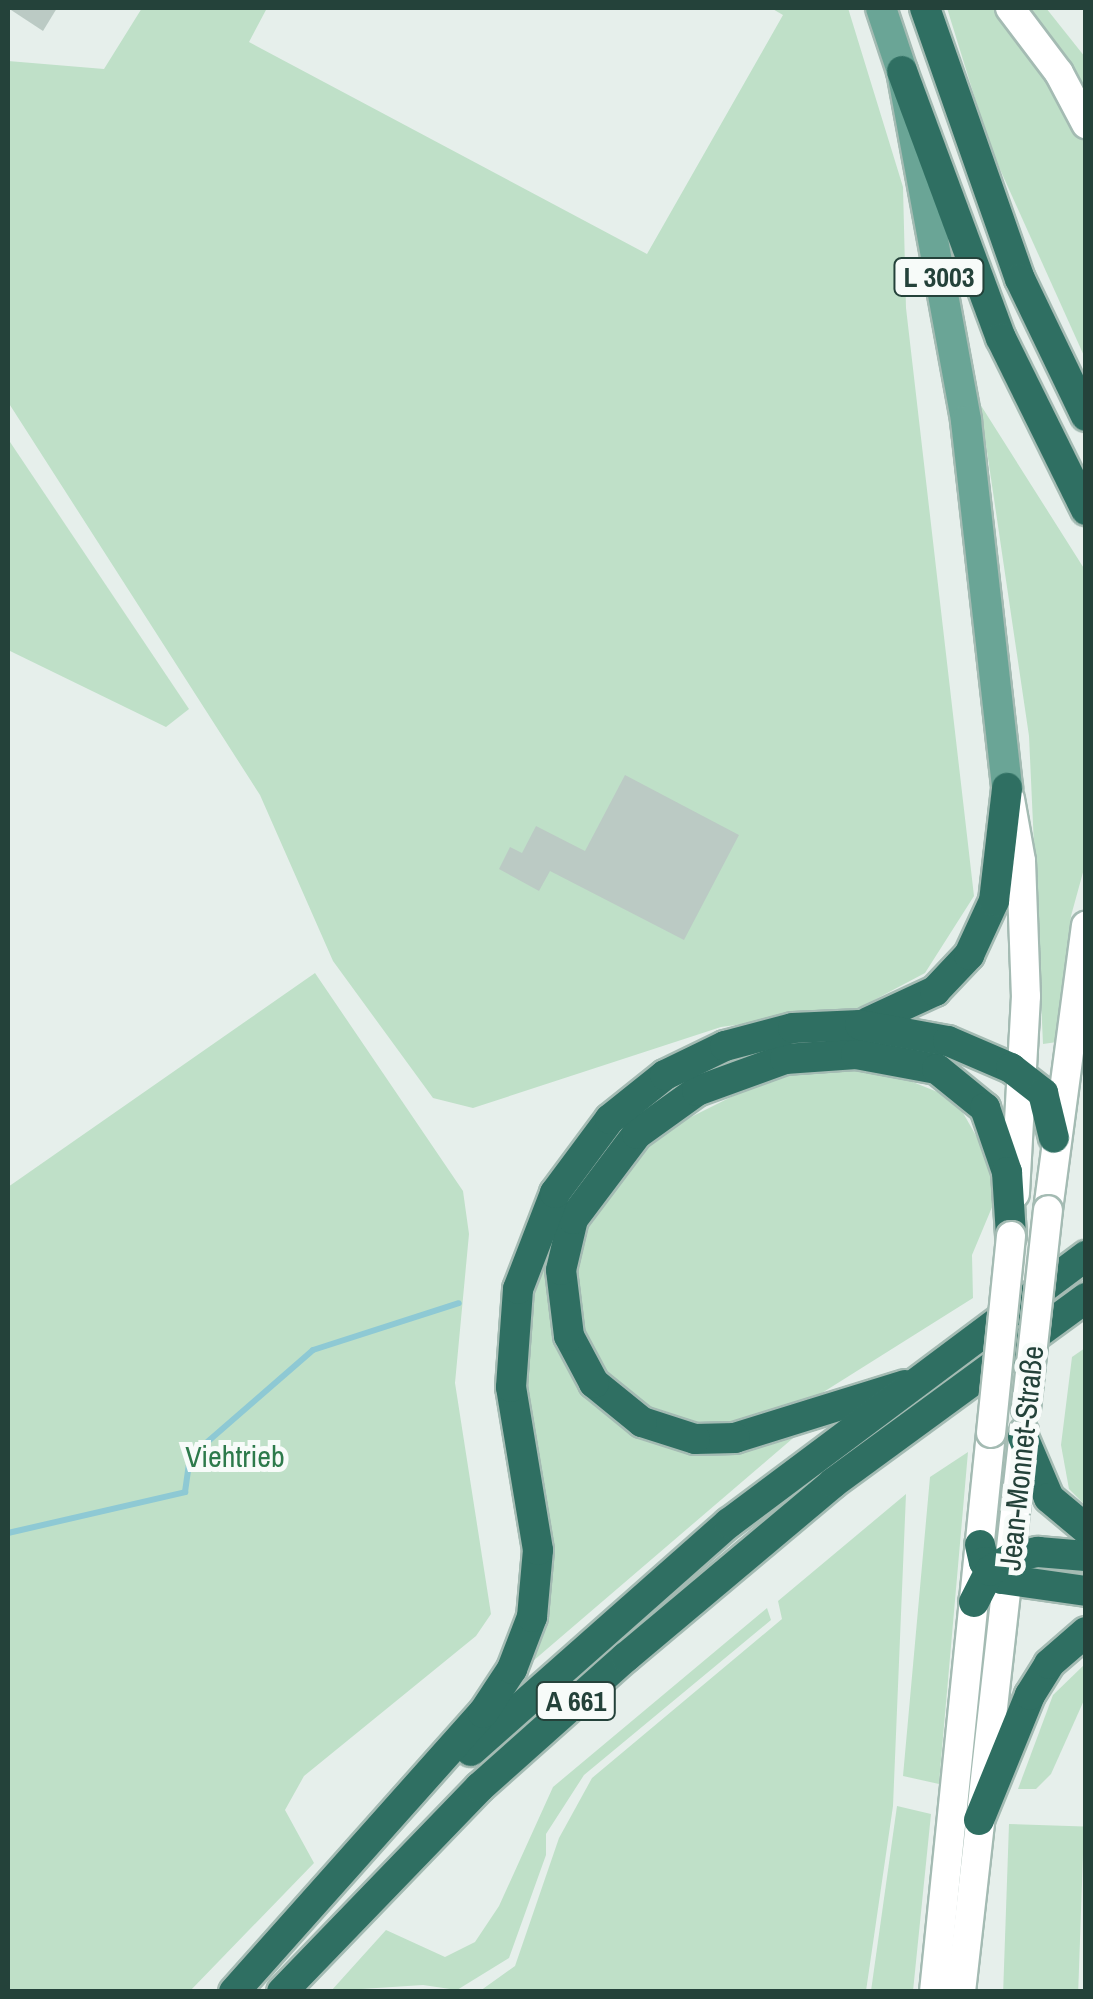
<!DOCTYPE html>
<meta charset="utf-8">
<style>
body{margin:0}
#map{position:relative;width:1093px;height:1999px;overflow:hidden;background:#e6efeb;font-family:"Archivo Narrow",sans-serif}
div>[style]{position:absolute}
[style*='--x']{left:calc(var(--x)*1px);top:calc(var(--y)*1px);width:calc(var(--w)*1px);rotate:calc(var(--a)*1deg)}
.green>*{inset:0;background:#bfe0c8;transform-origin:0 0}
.stream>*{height:6px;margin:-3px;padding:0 3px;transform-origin:3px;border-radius:3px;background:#8ec9d4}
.building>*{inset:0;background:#bbcac4}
.roads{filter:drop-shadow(2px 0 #a4bbb3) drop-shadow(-2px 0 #a4bbb3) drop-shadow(0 2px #a4bbb3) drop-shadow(0 -2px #a4bbb3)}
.secondary>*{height:28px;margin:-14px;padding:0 14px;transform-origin:14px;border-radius:14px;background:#fff}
.primary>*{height:30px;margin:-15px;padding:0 15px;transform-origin:15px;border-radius:15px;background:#6aa596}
.highway>*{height:30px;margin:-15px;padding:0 15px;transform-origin:15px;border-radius:15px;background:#2f6f62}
.bridges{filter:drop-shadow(2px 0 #a4bbb3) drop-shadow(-2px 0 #a4bbb3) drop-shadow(0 2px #a4bbb3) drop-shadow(0 -2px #a4bbb3)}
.secondary-bridge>*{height:28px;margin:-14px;padding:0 14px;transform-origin:14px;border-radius:14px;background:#fff}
span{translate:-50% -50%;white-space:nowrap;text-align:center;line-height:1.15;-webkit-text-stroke:10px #f7fbf9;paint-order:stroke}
.shield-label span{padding:2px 8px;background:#f7fbf9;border:2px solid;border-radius:8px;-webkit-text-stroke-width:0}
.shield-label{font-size:28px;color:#24423a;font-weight:700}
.park-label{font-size:30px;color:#2d7a4b}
.street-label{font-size:30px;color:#24423a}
.frame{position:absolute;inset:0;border:10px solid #24423a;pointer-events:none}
</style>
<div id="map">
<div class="green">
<i style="clip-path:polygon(142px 8px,267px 8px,249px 42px,647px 254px,783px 15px,771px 8px,848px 8px,903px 187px,906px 308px,974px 896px,925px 973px,859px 1008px,721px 1027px,473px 1108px,433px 1098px,333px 961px,260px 795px,8px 402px,8px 61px,104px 69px)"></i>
<i style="clip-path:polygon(947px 8px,1046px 8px,1085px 57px,1085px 358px,990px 147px)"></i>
<i style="clip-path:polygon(980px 404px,1085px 570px,1085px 865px,1071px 916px,1057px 1042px,1043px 1044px,1029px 736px)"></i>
<i style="clip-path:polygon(8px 439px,189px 709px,166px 727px,8px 650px)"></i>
<i style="clip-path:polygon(315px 973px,463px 1191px,469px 1234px,455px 1383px,491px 1614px,476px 1636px,304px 1776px,285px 1810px,314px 1863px,190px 1991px,8px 1991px,8px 1187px)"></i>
<i style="clip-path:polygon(873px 1066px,955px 1099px,986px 1153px,995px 1200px,972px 1255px,973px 1298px,806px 1403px,745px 1423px,692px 1426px,644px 1412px,609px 1381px,586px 1342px,572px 1297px,584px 1212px,657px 1134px,739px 1093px,735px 1085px,763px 1076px)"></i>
<i style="clip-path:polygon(543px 1249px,554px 1334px,575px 1380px,635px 1435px,712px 1452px,799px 1433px,526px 1667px,535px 1459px,523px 1336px)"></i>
<i style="clip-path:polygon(1085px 1348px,1085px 1505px,1069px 1489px,1061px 1445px,1072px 1357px)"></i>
<i style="clip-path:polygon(968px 1452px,941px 1760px,939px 1784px,903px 1776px,930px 1477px)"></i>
<i style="clip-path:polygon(906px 1494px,893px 1806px,866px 1991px,480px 1991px,515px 1966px,559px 1838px,592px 1778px,782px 1619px,778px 1601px)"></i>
<i style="clip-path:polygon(767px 1608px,771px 1620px,584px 1775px,546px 1834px,546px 1855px,509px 1958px,457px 1990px,423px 1985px,331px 1991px,386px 1930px,445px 1957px,475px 1942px,499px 1906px,553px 1787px)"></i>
<i style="clip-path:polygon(1085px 1664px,1085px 1698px,1051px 1774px,1036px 1789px,1018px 1789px,1053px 1695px)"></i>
<i style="clip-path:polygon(897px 1806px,931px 1814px,913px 1991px,871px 1991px)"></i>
<i style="left:1009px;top:1824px;width:75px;height:168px;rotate:2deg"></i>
</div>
<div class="stream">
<i style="--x:8;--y:1533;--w:182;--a:-13"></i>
<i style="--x:185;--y:1492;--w:35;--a:-82"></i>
<i style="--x:190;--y:1457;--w:163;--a:-41"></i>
<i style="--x:313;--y:1350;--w:153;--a:-17.8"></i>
</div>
<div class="building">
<i style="clip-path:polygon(8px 8px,57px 8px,43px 31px)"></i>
<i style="clip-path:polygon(625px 775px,739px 835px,684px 940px,550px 871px,539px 891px,499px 869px,510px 847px,522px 853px,536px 826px,585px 851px)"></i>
</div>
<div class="roads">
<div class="secondary">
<i style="--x:1010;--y:8;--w:81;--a:53"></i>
<i style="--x:1059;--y:73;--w:58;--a:62.1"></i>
<i style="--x:1010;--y:799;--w:63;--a:79.9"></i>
<i style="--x:1021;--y:861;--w:135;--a:87.9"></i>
<i style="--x:1026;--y:996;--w:198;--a:93.2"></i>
<i style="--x:1048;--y:1210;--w:287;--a:-82.4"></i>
<i style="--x:934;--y:1992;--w:562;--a:-84.18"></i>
<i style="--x:961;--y:1992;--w:564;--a:-83.58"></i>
</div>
<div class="primary">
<i style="--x:881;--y:8;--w:66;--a:71.6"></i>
<i style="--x:902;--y:71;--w:356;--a:79.6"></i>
<i style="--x:966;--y:421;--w:369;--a:83.6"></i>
</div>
<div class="highway">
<i style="--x:925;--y:8;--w:287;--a:70.7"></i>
<i style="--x:1020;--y:279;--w:152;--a:64.3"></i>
<i style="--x:902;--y:71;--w:285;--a:69.7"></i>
<i style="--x:1001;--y:338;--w:192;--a:63.7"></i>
<i style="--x:868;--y:1022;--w:74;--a:-24.8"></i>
<i style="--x:935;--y:991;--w:50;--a:-46.6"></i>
<i style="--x:969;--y:955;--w:60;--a:-65.2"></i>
<i style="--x:994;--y:901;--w:114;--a:-83.4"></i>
<i style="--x:905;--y:1385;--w:178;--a:162.7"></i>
<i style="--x:735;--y:1438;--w:40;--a:178.6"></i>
<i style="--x:695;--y:1439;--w:56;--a:-162.2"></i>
<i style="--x:642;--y:1422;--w:62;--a:-140.9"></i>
<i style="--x:594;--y:1383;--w:53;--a:-118"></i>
<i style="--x:569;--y:1336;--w:66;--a:-96.9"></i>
<i style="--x:561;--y:1270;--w:52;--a:-76.8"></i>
<i style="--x:573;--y:1219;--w:106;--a:-53"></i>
<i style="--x:637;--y:1134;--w:74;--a:-35.6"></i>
<i style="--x:697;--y:1091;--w:94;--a:-20"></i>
<i style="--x:785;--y:1059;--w:71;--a:-4"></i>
<i style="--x:856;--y:1054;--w:82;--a:10.5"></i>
<i style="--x:937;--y:1069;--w:62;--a:39.1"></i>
<i style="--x:985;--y:1108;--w:68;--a:71"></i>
<i style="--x:1007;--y:1172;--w:64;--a:86.4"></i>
<i style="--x:1023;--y:1437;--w:66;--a:66.9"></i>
<i style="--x:1049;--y:1498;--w:48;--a:40"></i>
<i style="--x:980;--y:1545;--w:17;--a:77"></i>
<i style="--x:984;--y:1562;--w:25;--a:43"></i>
<i style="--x:1002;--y:1579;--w:85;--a:8.1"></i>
<i style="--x:974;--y:1602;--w:35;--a:-63"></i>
<i style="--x:990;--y:1571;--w:25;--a:-32"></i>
<i style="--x:1011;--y:1558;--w:28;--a:-13"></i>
<i style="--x:1038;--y:1552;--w:48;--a:4.8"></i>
<i style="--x:471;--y:1751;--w:344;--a:-41.5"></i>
<i style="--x:729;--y:1523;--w:446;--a:-36.8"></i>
<i style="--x:979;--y:1820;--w:135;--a:-67.8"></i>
<i style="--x:1030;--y:1695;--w:36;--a:-58"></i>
<i style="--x:1049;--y:1664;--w:49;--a:-40.9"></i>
<i style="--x:234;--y:1992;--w:374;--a:-48.3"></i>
<i style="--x:483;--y:1713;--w:53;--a:-56.6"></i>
<i style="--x:512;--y:1669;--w:56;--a:-69"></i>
<i style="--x:532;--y:1617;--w:67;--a:-84.9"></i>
<i style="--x:538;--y:1550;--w:165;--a:-99.4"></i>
<i style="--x:511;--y:1387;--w:98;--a:-85.9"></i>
<i style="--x:518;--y:1289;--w:103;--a:-68.9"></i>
<i style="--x:555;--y:1193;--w:92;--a:-53.4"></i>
<i style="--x:610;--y:1119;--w:70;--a:-38.7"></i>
<i style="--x:665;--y:1075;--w:67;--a:-25.8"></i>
<i style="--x:725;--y:1046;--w:70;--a:-14.8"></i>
<i style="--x:793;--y:1028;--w:67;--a:-2.6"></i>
<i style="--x:860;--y:1025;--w:89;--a:10.3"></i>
<i style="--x:948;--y:1041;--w:69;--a:23.2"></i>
<i style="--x:1011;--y:1068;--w:41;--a:38"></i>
<i style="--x:1043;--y:1093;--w:46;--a:76.3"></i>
<i style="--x:282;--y:1992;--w:285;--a:-46"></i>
<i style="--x:480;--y:1787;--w:195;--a:-41.7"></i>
<i style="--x:626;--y:1657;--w:270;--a:-40"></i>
<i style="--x:833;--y:1483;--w:313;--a:-36.2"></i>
</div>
</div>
<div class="bridges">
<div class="secondary-bridge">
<i style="--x:1026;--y:1409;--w:200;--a:-83.7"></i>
<i style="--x:991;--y:1433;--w:198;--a:-84.2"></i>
</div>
</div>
<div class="shield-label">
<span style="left:939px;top:277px">L 3003</span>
<span style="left:576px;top:1701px">A 661</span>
</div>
<div class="park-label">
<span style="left:235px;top:1456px">Viehtrieb</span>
</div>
<div class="street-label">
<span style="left:1021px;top:1458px;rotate:-84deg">Jean-Monnet-Straße</span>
</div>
<div class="frame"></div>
</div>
